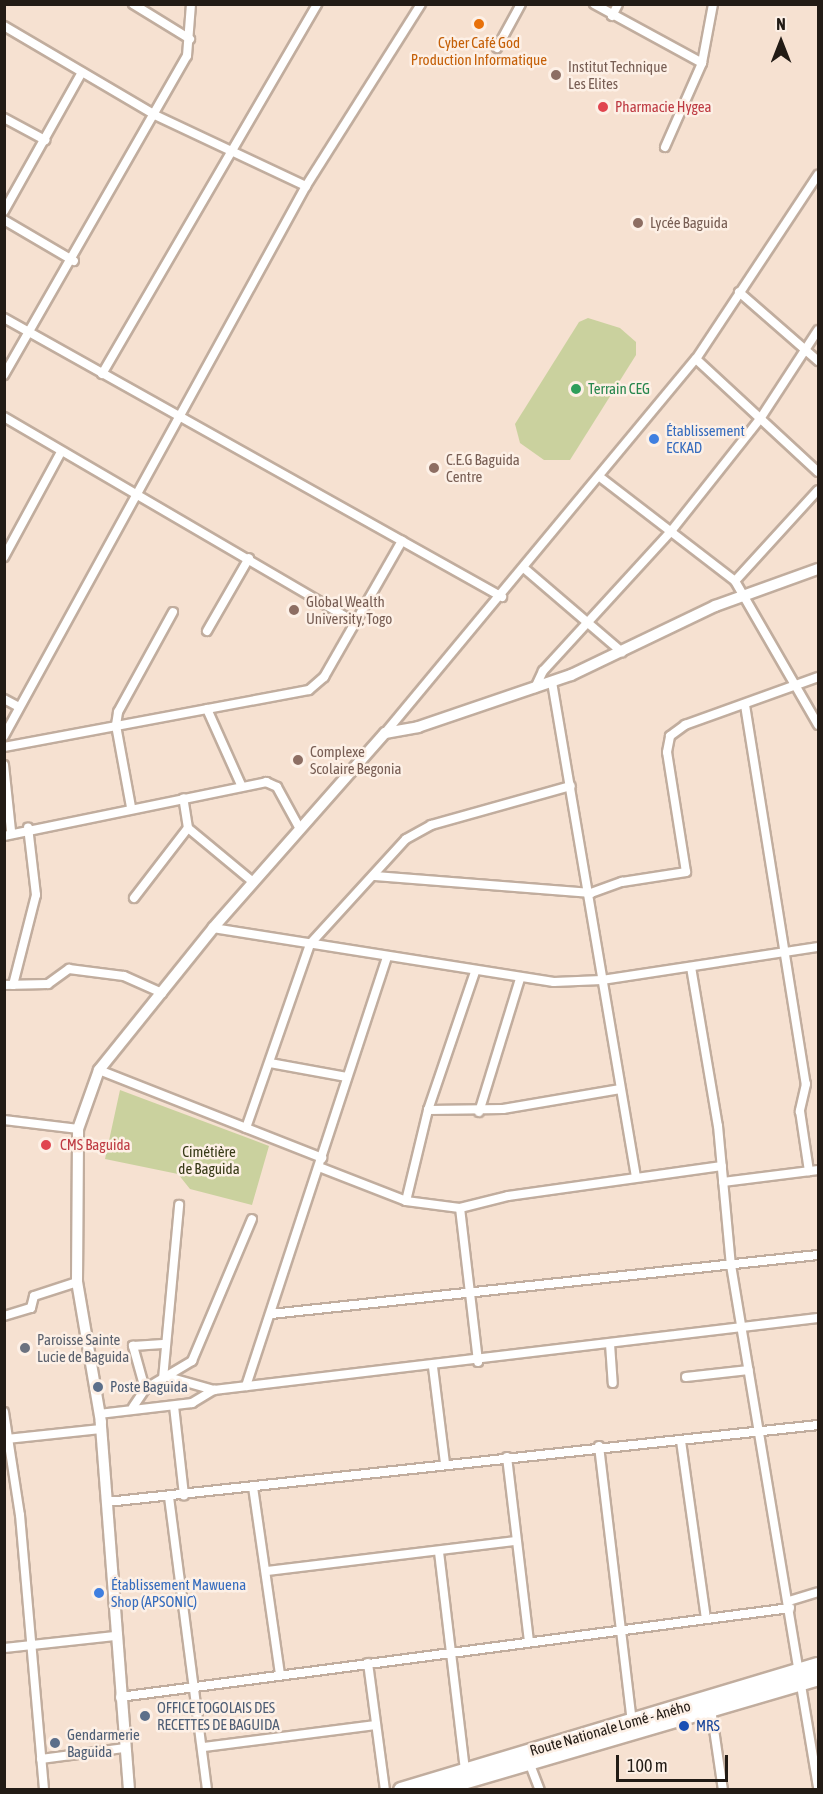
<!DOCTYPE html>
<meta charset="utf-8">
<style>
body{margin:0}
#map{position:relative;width:823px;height:1794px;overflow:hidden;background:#f6e1d1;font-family:"Asap Condensed",sans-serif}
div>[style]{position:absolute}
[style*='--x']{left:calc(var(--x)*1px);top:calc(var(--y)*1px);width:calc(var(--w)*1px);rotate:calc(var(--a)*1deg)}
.green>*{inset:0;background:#cad19e}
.roads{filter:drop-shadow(2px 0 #c1ad9e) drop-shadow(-2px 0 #c1ad9e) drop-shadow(0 2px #c1ad9e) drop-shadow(0 -2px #c1ad9e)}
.minor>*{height:8px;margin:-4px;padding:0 4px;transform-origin:4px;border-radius:4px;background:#fff}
.tertiary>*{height:10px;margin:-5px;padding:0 5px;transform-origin:5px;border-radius:5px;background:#fff}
.trunk>*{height:14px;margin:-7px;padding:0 7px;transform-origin:7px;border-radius:7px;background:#fff}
.dots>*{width:16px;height:16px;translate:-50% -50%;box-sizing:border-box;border:3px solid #fdf0e6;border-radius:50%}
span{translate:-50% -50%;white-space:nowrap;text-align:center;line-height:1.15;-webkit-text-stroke:5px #fdf0e6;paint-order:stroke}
.food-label{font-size:15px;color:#c56008}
.education-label{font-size:15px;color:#785e54}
.left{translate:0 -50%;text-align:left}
.health-label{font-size:15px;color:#be3a42}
.leisure-label{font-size:15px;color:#27864d}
.shop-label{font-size:15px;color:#366cbe}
.park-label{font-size:15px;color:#373a17}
.worship-label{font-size:15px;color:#5b616d}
.service-label{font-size:15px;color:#4e5e75}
.transit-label{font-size:15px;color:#164399}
.street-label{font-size:15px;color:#221b15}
.frame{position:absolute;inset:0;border:6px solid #221b15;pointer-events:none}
.north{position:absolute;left:751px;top:12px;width:60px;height:60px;-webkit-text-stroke:4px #fdf0e6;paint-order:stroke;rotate:0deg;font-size:16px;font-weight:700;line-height:24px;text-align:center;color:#221b15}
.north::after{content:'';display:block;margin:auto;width:21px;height:27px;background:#221b15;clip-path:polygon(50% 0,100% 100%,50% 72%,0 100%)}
.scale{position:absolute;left:616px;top:1755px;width:112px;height:27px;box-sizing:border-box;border:3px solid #221b15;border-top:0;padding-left:8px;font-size:18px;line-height:21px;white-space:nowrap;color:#221b15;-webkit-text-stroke:4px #fdf0e6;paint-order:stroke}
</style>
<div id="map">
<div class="green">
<i style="clip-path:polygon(588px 318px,620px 328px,636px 342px,636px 355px,570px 460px,544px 460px,520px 443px,515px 424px,579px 322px)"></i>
<i style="clip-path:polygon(120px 1090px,269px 1146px,252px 1205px,190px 1189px,178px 1174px,105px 1159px)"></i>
</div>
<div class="roads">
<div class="minor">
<i style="--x:133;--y:4;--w:67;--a:31.6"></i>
<i style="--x:594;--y:4;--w:123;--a:28.6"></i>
<i style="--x:612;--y:16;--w:13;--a:-63"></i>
<i style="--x:4;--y:26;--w:175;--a:30.5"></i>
<i style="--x:155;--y:115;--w:167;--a:25.2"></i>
<i style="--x:497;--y:48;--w:50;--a:-61.4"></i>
<i style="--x:4;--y:118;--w:47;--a:28.2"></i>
<i style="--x:665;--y:147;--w:92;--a:-66.2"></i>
<i style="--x:702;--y:63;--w:60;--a:-79.4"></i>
<i style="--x:4;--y:211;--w:159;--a:-60.7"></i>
<i style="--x:4;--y:220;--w:81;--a:30.4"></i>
<i style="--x:739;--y:292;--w:105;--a:41.1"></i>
<i style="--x:4;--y:318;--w:571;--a:29.26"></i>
<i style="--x:696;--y:359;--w:166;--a:42.8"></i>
<i style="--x:102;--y:374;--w:428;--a:-59.8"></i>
<i style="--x:4;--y:375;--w:368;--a:-60.2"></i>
<i style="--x:187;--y:56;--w:52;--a:-85.6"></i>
<i style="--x:4;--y:417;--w:408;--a:30.3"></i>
<i style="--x:600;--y:477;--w:170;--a:37.6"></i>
<i style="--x:735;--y:581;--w:166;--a:60"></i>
<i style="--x:4;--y:557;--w:119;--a:-61.5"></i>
<i style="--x:525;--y:569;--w:128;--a:40.6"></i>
<i style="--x:735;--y:581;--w:123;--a:-47.6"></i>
<i style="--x:207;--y:631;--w:84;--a:-60.1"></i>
<i style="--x:552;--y:682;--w:502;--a:80.37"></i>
<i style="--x:535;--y:688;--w:19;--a:-65"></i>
<i style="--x:543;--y:671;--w:191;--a:-47.5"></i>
<i style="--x:672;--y:530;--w:142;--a:-51.6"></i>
<i style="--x:760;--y:419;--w:106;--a:-56.9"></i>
<i style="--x:4;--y:699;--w:17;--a:28"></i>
<i style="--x:745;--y:705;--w:384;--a:80.9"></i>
<i style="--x:806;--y:1084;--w:28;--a:103"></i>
<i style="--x:800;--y:1111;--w:61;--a:81.5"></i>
<i style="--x:207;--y:709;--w:85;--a:65.8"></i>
<i style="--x:385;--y:733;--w:486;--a:-50.3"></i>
<i style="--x:696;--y:359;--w:221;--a:-56.5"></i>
<i style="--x:4;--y:736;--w:627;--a:-61.23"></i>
<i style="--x:306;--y:186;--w:215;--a:-57.7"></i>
<i style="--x:4;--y:747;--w:310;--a:-10.6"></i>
<i style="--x:309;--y:690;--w:20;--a:-41"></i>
<i style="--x:324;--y:677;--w:157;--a:-60.2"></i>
<i style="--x:4;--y:765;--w:66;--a:83.9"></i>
<i style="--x:131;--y:807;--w:83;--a:-100.4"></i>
<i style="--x:116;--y:725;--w:13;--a:-81"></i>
<i style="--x:118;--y:712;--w:114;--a:-61.2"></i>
<i style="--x:188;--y:828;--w:85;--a:39.7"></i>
<i style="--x:4;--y:836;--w:268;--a:-11.6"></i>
<i style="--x:266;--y:782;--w:12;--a:24"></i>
<i style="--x:277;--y:787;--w:48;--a:61.3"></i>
<i style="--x:375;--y:876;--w:217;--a:4.5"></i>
<i style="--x:591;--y:893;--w:33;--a:-20"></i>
<i style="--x:622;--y:882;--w:65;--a:-8.9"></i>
<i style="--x:686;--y:872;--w:121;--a:-99"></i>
<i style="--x:667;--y:752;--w:16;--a:-79"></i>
<i style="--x:670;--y:736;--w:19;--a:-36"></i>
<i style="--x:685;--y:725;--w:141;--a:-19.8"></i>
<i style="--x:134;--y:898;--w:88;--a:-52.4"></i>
<i style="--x:188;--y:828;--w:30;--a:-99"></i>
<i style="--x:213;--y:928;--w:345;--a:9"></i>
<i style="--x:554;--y:982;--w:48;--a:-2.4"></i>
<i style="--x:602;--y:980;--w:219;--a:-8.7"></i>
<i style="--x:691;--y:967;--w:161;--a:80.4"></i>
<i style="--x:718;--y:1126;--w:140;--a:84.7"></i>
<i style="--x:731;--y:1265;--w:529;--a:80.54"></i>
<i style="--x:4;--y:985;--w:44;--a:-1.3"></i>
<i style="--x:48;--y:984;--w:26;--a:-36"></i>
<i style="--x:69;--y:969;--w:55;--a:7.3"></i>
<i style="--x:124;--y:976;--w:42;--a:24.1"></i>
<i style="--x:13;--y:985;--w:93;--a:-75.7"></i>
<i style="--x:36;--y:895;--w:68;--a:-96.7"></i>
<i style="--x:270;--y:1063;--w:78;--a:10.3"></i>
<i style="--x:99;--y:1070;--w:240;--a:21.5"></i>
<i style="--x:428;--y:1110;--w:75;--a:-0.8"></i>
<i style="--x:503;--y:1109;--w:119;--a:-9.7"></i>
<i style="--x:479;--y:1112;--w:139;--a:-72.9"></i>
<i style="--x:4;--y:1120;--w:75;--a:6.9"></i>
<i style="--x:246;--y:1128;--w:195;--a:-70.8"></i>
<i style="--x:310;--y:944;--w:142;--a:-47.6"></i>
<i style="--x:406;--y:839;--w:29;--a:-29"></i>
<i style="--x:431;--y:825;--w:145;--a:-15.6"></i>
<i style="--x:319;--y:1167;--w:93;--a:21.3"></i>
<i style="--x:406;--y:1201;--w:54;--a:7.4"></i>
<i style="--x:460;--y:1208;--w:49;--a:-14"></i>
<i style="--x:508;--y:1196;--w:216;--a:-8"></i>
<i style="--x:723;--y:1182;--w:96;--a:-7.2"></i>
<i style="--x:406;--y:1201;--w:94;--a:-76.4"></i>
<i style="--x:428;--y:1110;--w:146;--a:-71.2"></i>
<i style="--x:460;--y:1208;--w:155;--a:83.3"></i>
<i style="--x:271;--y:1314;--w:550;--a:-6.16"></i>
<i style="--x:4;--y:1316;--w:28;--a:-17"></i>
<i style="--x:31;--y:1308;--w:12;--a:-76"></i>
<i style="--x:34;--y:1296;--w:45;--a:-18"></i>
<i style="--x:610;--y:1344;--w:39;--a:86"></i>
<i style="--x:433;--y:1367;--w:98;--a:82.9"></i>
<i style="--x:168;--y:1377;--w:48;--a:15.8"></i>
<i style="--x:214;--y:1390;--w:608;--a:-6.8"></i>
<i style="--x:686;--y:1377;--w:63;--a:-6.3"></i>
<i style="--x:163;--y:1379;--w:175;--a:-84.7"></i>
<i style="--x:246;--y:1386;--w:451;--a:-71.8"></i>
<i style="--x:145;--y:1389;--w:45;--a:-105.6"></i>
<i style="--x:133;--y:1346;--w:30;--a:-4"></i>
<i style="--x:174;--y:1406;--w:90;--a:83.6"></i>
<i style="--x:133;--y:1407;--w:22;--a:-56"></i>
<i style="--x:145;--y:1389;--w:55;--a:-30.8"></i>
<i style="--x:192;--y:1361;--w:154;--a:-67.1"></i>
<i style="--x:4;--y:1412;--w:104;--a:81.2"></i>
<i style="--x:20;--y:1515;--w:276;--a:85"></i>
<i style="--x:99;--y:1414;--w:94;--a:-6.7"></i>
<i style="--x:192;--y:1403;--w:26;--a:-31"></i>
<i style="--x:6;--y:1439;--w:96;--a:-6"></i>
<i style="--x:681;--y:1441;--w:179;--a:82"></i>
<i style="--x:599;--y:1446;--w:277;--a:83.2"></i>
<i style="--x:507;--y:1457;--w:186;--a:83.2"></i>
<i style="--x:253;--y:1487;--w:189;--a:81.8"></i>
<i style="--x:169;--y:1497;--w:295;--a:82.6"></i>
<i style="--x:107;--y:1502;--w:715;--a:-6.18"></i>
<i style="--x:439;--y:1552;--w:220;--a:83.2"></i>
<i style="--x:267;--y:1571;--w:251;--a:-6.9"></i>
<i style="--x:789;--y:1601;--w:30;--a:-17"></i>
<i style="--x:4;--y:1648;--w:112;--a:-6.2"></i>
<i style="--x:368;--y:1663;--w:128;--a:82.4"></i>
<i style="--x:120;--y:1697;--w:676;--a:-7.57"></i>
<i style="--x:711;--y:1709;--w:82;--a:81.6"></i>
<i style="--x:204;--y:1747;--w:173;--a:-7.3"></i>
<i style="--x:41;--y:1759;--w:85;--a:-7.5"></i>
<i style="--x:529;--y:1762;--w:30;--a:69"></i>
</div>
<div class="tertiary">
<i style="--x:129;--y:1790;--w:369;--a:-94.4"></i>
<i style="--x:101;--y:1422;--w:142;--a:-99.7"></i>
<i style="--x:77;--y:1282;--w:153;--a:-89.6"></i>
<i style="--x:78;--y:1129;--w:63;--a:-70.4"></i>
<i style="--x:99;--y:1070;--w:182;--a:-51.2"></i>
<i style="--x:213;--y:928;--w:260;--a:-48.6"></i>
<i style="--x:385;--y:733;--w:34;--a:-10"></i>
<i style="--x:418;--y:727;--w:162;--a:-18.8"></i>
<i style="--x:571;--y:675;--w:160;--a:-25.6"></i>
<i style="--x:715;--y:606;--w:109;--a:-19.8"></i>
</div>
<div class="trunk">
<i style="--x:401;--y:1790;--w:435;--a:-16.7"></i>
<i style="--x:436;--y:1790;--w:398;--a:-16.3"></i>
</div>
</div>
<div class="dots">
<i style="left:479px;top:24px;background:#e8710a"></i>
<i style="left:556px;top:75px;background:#8d6e63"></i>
<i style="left:603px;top:107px;background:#e0444e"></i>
<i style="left:638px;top:223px;background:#8d6e63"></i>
<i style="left:576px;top:389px;background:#2e9e5b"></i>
<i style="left:654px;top:439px;background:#3f7fe0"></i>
<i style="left:434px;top:468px;background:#8d6e63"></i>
<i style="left:294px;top:610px;background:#8d6e63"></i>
<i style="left:298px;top:760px;background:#8d6e63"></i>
<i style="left:46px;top:1145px;background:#e0444e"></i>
<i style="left:25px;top:1348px;background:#6b7280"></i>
<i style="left:98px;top:1387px;background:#5c6f8a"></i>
<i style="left:99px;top:1593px;background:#3f7fe0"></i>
<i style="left:145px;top:1716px;background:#5c6f8a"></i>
<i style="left:684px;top:1726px;background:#1a4fb4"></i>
<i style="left:55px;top:1743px;background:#5c6f8a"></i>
</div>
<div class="food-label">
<span style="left:479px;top:51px">Cyber Café God<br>Production Informatique</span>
</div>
<div class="education-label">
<span class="left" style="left:568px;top:75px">Institut Technique<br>Les Elites</span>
<span class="left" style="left:650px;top:223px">Lycée Baguida</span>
<span class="left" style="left:446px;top:468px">C.E.G Baguida<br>Centre</span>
<span class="left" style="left:306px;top:610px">Global Wealth<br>University, Togo</span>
<span class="left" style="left:310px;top:760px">Complexe<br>Scolaire Begonia</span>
</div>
<div class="health-label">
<span class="left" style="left:615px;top:107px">Pharmacie Hygea</span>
<span class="left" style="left:60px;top:1145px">CMS Baguida</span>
</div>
<div class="leisure-label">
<span class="left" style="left:588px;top:389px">Terrain CEG</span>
</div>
<div class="shop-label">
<span class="left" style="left:666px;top:439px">Établissement<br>ECKAD</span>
<span class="left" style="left:111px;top:1593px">Établissement Mawuena<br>Shop (APSONIC)</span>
</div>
<div class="park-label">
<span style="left:209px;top:1160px">Cimétière<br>de Baguida</span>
</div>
<div class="worship-label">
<span class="left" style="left:37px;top:1348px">Paroisse Sainte<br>Lucie de Baguida</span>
</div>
<div class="service-label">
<span class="left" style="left:110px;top:1387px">Poste Baguida</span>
<span class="left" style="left:157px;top:1716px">OFFICE TOGOLAIS DES<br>RECETTES DE BAGUIDA</span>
<span class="left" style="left:67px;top:1743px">Gendarmerie<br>Baguida</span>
</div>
<div class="transit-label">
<span class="left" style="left:696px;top:1726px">MRS</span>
</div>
<div class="street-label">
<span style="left:610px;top:1728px;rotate:-16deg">Route Nationale Lomé - Aného</span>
</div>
<div class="frame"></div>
<div class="north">N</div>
<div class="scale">100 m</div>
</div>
